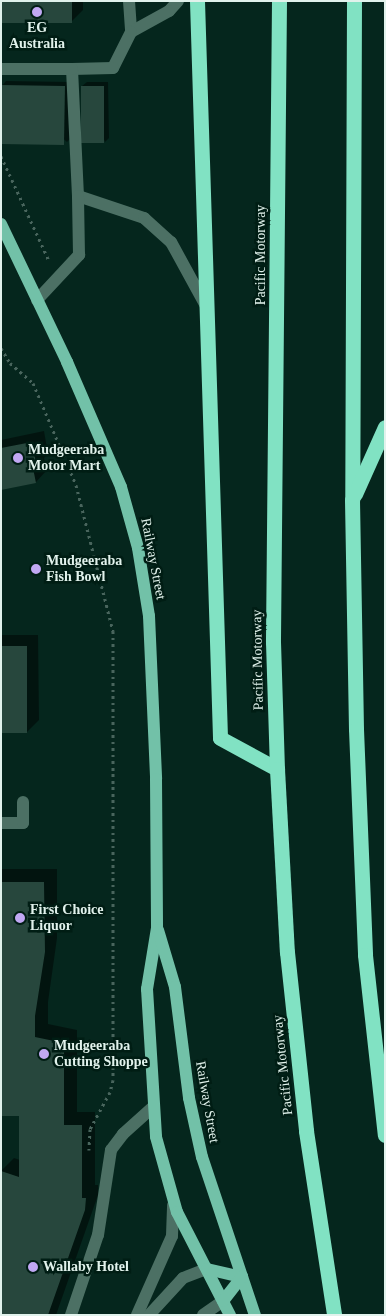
<!DOCTYPE html>
<style>
body{margin:0}
#map{position:relative;width:386px;height:1316px;overflow:hidden;background:#05261d;font-family:"Times New Roman",serif}
div>[style]{position:absolute}
[style*='--x']{left:calc(var(--x)*1px);top:calc(var(--y)*1px);width:calc(var(--w)*1px);rotate:calc(var(--a)*1deg)}
.shadow>*{inset:0;background:#0007}
.building>*{inset:0;background:#27473d;transform-origin:0 0}
.path>*{height:3px;margin-top:-1.5px;transform-origin:0;background:repeating-linear-gradient(90deg,#49655d 0 2.5px,transparent 0 6.5px)}
.minor>*{height:12px;margin:-6px;padding:0 6px;transform-origin:6px;border-radius:6px;background:#4c7064}
.major>*{height:12px;margin:-6px;padding:0 6px;transform-origin:6px;border-radius:6px;background:#72c1a8}
.highway>*{height:15px;margin:-7.5px;padding:0 7.5px;transform-origin:7.5px;border-radius:7.5px;background:#81e2c3}
.dots>*{width:14px;height:14px;translate:-50% -50%;box-sizing:border-box;border:2px solid #001d14;border-radius:50%}
span{translate:-50% -50%;white-space:nowrap;text-align:center;line-height:1.15;-webkit-text-stroke:5px #001d14;paint-order:stroke}
.poi-label{font-size:14px;color:#e1f2ec;font-weight:700}
.left{translate:0 -50%;text-align:left}
.street-label{font-size:14px;color:#e1f2ec}
.frame{position:absolute;inset:0;border:2px solid #e1f2ec;pointer-events:none}
</style>
<div id="map">
<div class="shadow">
<i style="clip-path:polygon(1px 1px,83px 1px,83px 10px,72px 21px)"></i>
<i style="clip-path:polygon(6px 81px,69px 82px,71px 138px,67px 142px,2px 86px)"></i>
<i style="clip-path:polygon(87px 82px,108px 82px,109px 138px,105px 142px,82px 86px)"></i>
<i style="clip-path:polygon(44px 431px,48px 454px,44px 458px,47px 470px,36px 482px,1px 489px,1px 440px)"></i>
<i style="clip-path:polygon(1px 635px,38px 635px,39px 720px,27px 732px,1px 732px)"></i>
<i style="clip-path:polygon(1px 869px,57px 869px,57px 938px,48px 1002px,48px 1024px,77px 1030px,77px 1112px,95px 1112px,95px 1185px,98px 1185px,98px 1195px,56px 1315px,1px 1315px,1px 1171px,14px 1158px,20px 1160px,20px 1115px,1px 997px)"></i>
</div>
<div class="building">
<i style="left:1px;top:1px;width:71px;height:22px"></i>
<i style="left:1px;top:85px;width:64px;height:59px;rotate:1deg"></i>
<i style="left:81px;top:86px;width:23px;height:57px"></i>
<i style="clip-path:polygon(32px 442px,37px 467px,33px 468px,36px 483px,1px 490px,1px 448px)"></i>
<i style="left:1px;top:646px;width:26px;height:87px"></i>
<i style="clip-path:polygon(1px 882px,44px 882px,45px 952px,35px 1016px,35px 1037px,64px 1043px,64px 1125px,82px 1125px,82px 1198px,86px 1198px,85px 1210px,48px 1315px,1px 1315px,1px 1171px,19px 1177px,19px 1116px,1px 1116px)"></i>
</div>
<div class="path">
<i style="--x:1;--y:156;--w:115;--a:65.4"></i>
<i style="--x:1;--y:348;--w:17;--a:59"></i>
<i style="--x:10;--y:363;--w:30;--a:41"></i>
<i style="--x:33;--y:383;--w:111;--a:67.1"></i>
<i style="--x:76;--y:485;--w:151;--a:75.8"></i>
<i style="--x:113;--y:631;--w:449;--a:90"></i>
<i style="--x:113;--y:1080;--w:12;--a:104"></i>
<i style="--x:110;--y:1092;--w:42;--a:118.4"></i>
<i style="--x:90;--y:1129;--w:21;--a:93"></i>
</div>
<div class="minor">
<i style="--x:129;--y:1;--w:31;--a:86"></i>
<i style="--x:178;--y:1;--w:13;--a:132"></i>
<i style="--x:169;--y:11;--w:43;--a:151.1"></i>
<i style="--x:131;--y:32;--w:40;--a:116.6"></i>
<i style="--x:113;--y:68;--w:41;--a:178.6"></i>
<i style="--x:72;--y:69;--w:127;--a:87.3"></i>
<i style="--x:78;--y:196;--w:70;--a:18.4"></i>
<i style="--x:144;--y:218;--w:36;--a:42"></i>
<i style="--x:171;--y:242;--w:73;--a:61.3"></i>
<i style="--x:1;--y:69;--w:71;--a:0"></i>
<i style="--x:37;--y:300;--w:62;--a:-47"></i>
<i style="--x:79;--y:255;--w:59;--a:-91"></i>
<i style="--x:1;--y:823;--w:22;--a:0"></i>
<i style="--x:23;--y:823;--w:21;--a:-90"></i>
<i style="--x:71;--y:1315;--w:84;--a:-71.4"></i>
<i style="--x:98;--y:1235;--w:86;--a:-81.3"></i>
<i style="--x:111;--y:1150;--w:20;--a:-53"></i>
<i style="--x:123;--y:1134;--w:40;--a:-42"></i>
<i style="--x:137;--y:1315;--w:86;--a:-66.1"></i>
<i style="--x:172;--y:1236;--w:31;--a:-88"></i>
<i style="--x:149;--y:1315;--w:50;--a:-47.4"></i>
<i style="--x:183;--y:1278;--w:26;--a:-21"></i>
<i style="--x:203;--y:1315;--w:24;--a:-35"></i>
</div>
<div class="major">
<i style="--x:1;--y:224;--w:153;--a:64.4"></i>
<i style="--x:67;--y:362;--w:136;--a:66.6"></i>
<i style="--x:121;--y:487;--w:63;--a:74.4"></i>
<i style="--x:138;--y:548;--w:69;--a:80.8"></i>
<i style="--x:149;--y:616;--w:163;--a:87.5"></i>
<i style="--x:156;--y:779;--w:149;--a:89.6"></i>
<i style="--x:157;--y:928;--w:62;--a:99.3"></i>
<i style="--x:147;--y:989;--w:148;--a:86.5"></i>
<i style="--x:156;--y:1137;--w:78;--a:74.4"></i>
<i style="--x:177;--y:1212;--w:116;--a:62.8"></i>
<i style="--x:158;--y:930;--w:59;--a:73.4"></i>
<i style="--x:175;--y:987;--w:112;--a:82.8"></i>
<i style="--x:189;--y:1098;--w:60;--a:77.6"></i>
<i style="--x:202;--y:1157;--w:167;--a:71.5"></i>
<i style="--x:207;--y:1269;--w:36;--a:13"></i>
<i style="--x:223;--y:1301;--w:31;--a:-52"></i>
</div>
<div class="highway">
<i style="--x:197;--y:1;--w:737;--a:88.21"></i>
<i style="--x:220;--y:738;--w:65;--a:28.5"></i>
<i style="--x:279;--y:1;--w:641;--a:90.54"></i>
<i style="--x:273;--y:642;--w:127;--a:88.2"></i>
<i style="--x:277;--y:769;--w:183;--a:86.9"></i>
<i style="--x:287;--y:952;--w:180;--a:83.9"></i>
<i style="--x:306;--y:1131;--w:186;--a:81.3"></i>
<i style="--x:354;--y:1;--w:499;--a:90.2"></i>
<i style="--x:352;--y:500;--w:229;--a:89"></i>
<i style="--x:356;--y:729;--w:226;--a:87.7"></i>
<i style="--x:365;--y:955;--w:181;--a:83.7"></i>
<i style="--x:355;--y:494;--w:73;--a:-65.9"></i>
</div>
<div class="dots">
<i style="left:37px;top:12px;background:#c1a8f3"></i>
<i style="left:18px;top:458px;background:#c1a8f3"></i>
<i style="left:36px;top:569px;background:#c1a8f3"></i>
<i style="left:20px;top:918px;background:#c1a8f3"></i>
<i style="left:44px;top:1054px;background:#c1a8f3"></i>
<i style="left:33px;top:1267px;background:#c1a8f3"></i>
</div>
<div class="poi-label">
<span style="left:37px;top:36px">EG<br>Australia</span>
<span class="left" style="left:28px;top:458px">Mudgeeraba<br>Motor Mart</span>
<span class="left" style="left:46px;top:569px">Mudgeeraba<br>Fish Bowl</span>
<span class="left" style="left:30px;top:918px">First Choice<br>Liquor</span>
<span class="left" style="left:54px;top:1054px">Mudgeeraba<br>Cutting Shoppe</span>
<span class="left" style="left:43px;top:1267px">Wallaby Hotel</span>
</div>
<div class="street-label">
<span style="left:261px;top:255px;rotate:-90deg">Pacific Motorway</span>
<span style="left:153px;top:559px;rotate:79deg">Railway Street</span>
<span style="left:258px;top:660px;rotate:-91deg">Pacific Motorway</span>
<span style="left:283px;top:1065px;rotate:-96deg">Pacific Motorway</span>
<span style="left:207px;top:1102px;rotate:80deg">Railway Street</span>
</div>
<div class="frame"></div>
</div>
